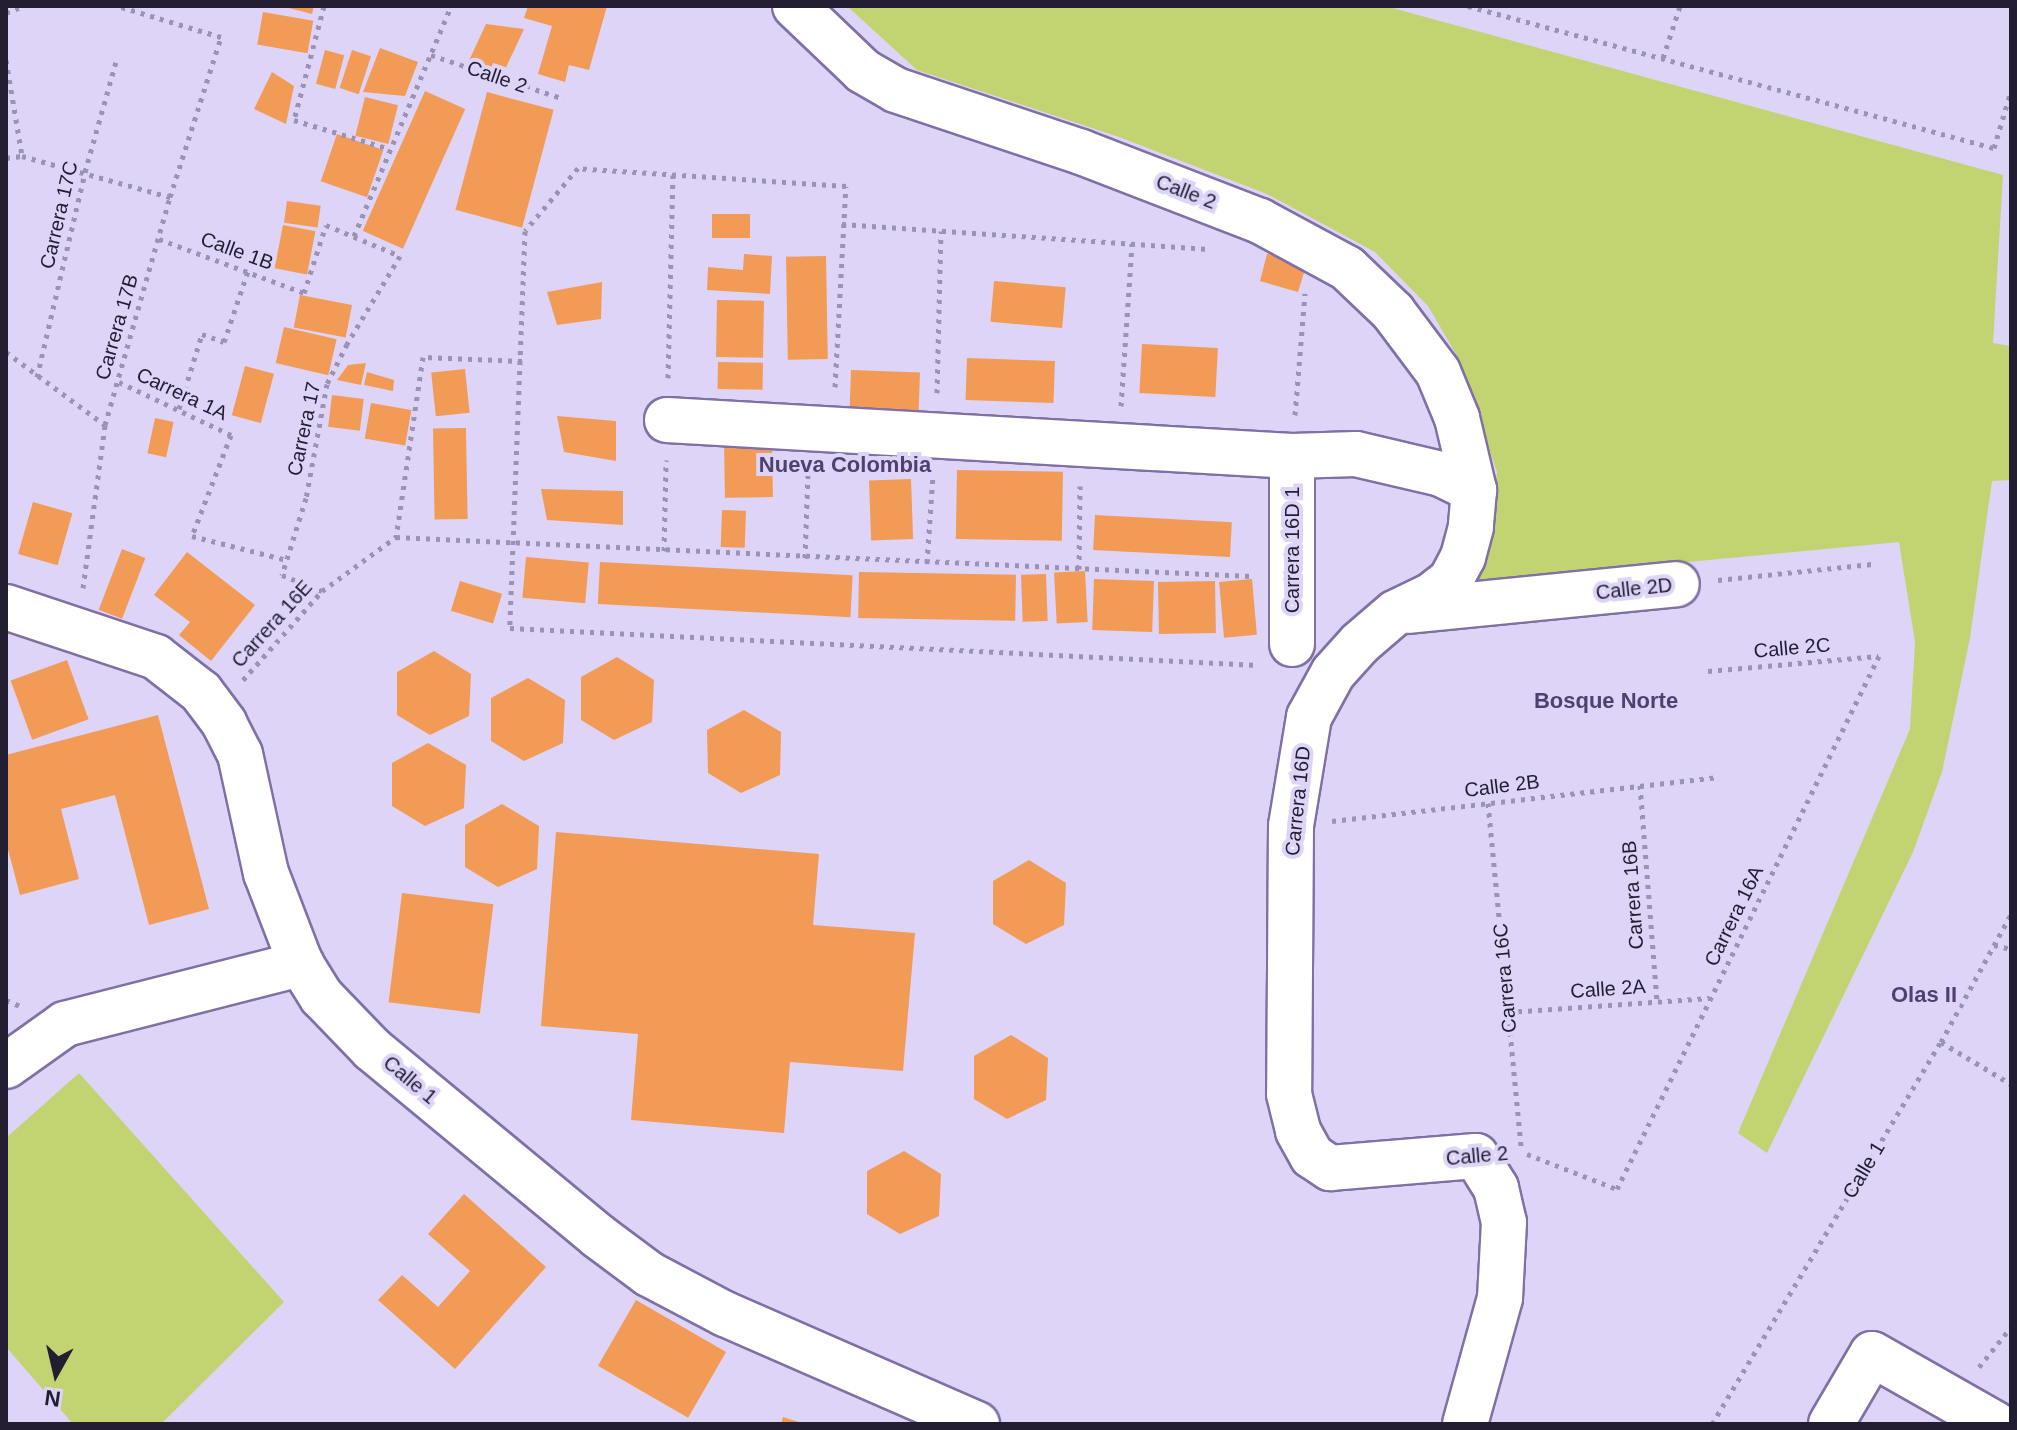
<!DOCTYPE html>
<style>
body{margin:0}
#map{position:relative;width:2017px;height:1430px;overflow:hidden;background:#ddd4f8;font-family:Helvetica,sans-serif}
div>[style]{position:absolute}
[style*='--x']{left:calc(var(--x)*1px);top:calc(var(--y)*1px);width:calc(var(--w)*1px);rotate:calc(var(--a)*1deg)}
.green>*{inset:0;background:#c2d371}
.building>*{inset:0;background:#f19b56;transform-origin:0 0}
.path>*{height:5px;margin-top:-2.5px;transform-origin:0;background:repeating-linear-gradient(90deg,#9b93b2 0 4px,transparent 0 10px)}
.roads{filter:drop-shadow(2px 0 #8070a5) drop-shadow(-2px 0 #8070a5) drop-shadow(0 2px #8070a5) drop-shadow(0 -2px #8070a5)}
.minor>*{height:44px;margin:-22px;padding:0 22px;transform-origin:22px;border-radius:22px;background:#fff}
span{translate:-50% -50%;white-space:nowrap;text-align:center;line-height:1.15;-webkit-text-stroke:8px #ddd4f8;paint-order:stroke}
.street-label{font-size:20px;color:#231d32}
.neighbourhood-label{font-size:22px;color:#503f71;font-weight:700}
.frame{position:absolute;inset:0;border:8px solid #231d32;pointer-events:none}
.north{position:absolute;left:16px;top:1334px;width:80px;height:80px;-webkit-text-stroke:6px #ddd4f8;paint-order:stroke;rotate:188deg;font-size:22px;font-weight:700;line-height:32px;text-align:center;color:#231d32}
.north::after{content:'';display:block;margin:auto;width:28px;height:36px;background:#231d32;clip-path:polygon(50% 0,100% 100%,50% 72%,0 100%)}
</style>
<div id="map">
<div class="green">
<i style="clip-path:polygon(847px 6px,1385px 6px,2003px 175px,1993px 343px,2011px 346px,2011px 480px,1992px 481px,1970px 638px,1942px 772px,1913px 852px,1767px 1153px,1738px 1133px,1910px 729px,1915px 642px,1899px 542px,1476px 582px,1490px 533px,1497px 472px,1459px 359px,1428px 306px,1375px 252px,1267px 194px,1119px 137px,917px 70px)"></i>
<i style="clip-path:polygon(79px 1073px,284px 1302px,161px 1424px,73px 1424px,6px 1347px,6px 1138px)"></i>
</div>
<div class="building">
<i style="clip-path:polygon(281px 6px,314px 6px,312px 14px)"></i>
<i style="clip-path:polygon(528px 6px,607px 6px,589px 70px,569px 65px,565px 82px,538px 74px,552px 26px,524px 18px)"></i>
<i style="left:263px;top:12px;width:51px;height:33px;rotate:10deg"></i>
<i style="clip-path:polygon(486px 24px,524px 29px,502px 76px,467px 65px)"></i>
<i style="clip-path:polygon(380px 48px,418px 62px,405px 96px,363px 92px)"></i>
<i style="left:325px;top:50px;width:20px;height:35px;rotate:15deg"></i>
<i style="left:352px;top:50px;width:20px;height:40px;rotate:18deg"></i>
<i style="clip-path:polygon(272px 72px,294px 86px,286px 124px,254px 109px)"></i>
<i style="left:425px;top:91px;width:44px;height:153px;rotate:24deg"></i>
<i style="left:487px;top:92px;width:69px;height:122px;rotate:15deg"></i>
<i style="left:365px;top:97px;width:34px;height:40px;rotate:14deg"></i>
<i style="left:337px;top:134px;width:49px;height:50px;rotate:19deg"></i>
<i style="left:287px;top:201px;width:34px;height:22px;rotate:8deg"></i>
<i style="left:712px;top:214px;width:38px;height:24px"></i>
<i style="left:283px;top:225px;width:33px;height:44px;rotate:11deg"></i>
<i style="clip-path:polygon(744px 254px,772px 256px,770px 294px,707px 290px,708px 267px,743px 270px)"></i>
<i style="clip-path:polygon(1267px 254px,1309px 256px,1298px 292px,1260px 281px)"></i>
<i style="left:826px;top:256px;width:103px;height:40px;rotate:89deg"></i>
<i style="left:994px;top:281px;width:72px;height:41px;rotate:5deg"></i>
<i style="clip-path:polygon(602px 282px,601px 319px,557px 325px,547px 292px)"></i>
<i style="left:300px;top:295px;width:53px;height:33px;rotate:11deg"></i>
<i style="left:717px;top:300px;width:47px;height:57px;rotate:1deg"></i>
<i style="left:284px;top:327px;width:54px;height:37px;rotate:13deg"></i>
<i style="left:1142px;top:344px;width:76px;height:49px;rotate:3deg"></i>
<i style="left:967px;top:358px;width:88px;height:42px;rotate:2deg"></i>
<i style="left:718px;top:362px;width:45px;height:27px;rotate:1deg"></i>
<i style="clip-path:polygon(366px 363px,361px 385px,337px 380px,348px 365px)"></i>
<i style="left:245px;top:366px;width:30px;height:51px;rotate:15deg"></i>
<i style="left:465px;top:369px;width:44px;height:34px;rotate:84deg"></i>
<i style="left:851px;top:370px;width:69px;height:38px;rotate:2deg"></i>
<i style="clip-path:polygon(367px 372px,394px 380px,393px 391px,364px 385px)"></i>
<i style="left:332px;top:395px;width:32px;height:32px;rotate:7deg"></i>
<i style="left:371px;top:403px;width:41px;height:36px;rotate:10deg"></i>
<i style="clip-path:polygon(557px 416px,616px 421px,616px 461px,564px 452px)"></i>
<i style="left:155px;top:418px;width:19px;height:36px;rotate:12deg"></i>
<i style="left:466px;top:428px;width:91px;height:33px;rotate:89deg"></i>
<i style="left:772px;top:441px;width:56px;height:48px;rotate:89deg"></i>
<i style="left:957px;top:470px;width:106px;height:69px;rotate:1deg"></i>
<i style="left:911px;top:479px;width:60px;height:42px;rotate:88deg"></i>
<i style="clip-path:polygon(541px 489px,623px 491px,623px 525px,547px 520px)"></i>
<i style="left:33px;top:502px;width:41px;height:54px;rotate:16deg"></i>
<i style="left:722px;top:510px;width:24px;height:37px;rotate:2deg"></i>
<i style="left:1095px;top:515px;width:137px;height:35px;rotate:3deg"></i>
<i style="left:122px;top:549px;width:25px;height:65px;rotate:21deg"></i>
<i style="clip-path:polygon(187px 552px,255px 605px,211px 661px,179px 635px,190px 622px,154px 595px)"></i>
<i style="left:526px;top:557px;width:63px;height:41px;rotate:5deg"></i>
<i style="left:600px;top:562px;width:253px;height:42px;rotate:3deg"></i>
<i style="left:1085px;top:571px;width:51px;height:31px;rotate:87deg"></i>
<i style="left:859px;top:572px;width:157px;height:46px;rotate:1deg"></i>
<i style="left:1046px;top:574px;width:47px;height:25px;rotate:88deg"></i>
<i style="left:1094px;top:579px;width:60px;height:51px;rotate:2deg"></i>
<i style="left:1252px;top:579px;width:56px;height:33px;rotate:85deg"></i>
<i style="left:460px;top:581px;width:44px;height:31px;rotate:17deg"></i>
<i style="left:1215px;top:581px;width:52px;height:57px;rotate:89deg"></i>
<i style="clip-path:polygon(434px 651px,471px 674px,469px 716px,430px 735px,397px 715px,397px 672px)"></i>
<i style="clip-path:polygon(617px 657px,654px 680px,652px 722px,614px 740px,581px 720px,581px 677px)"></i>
<i style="left:67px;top:660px;width:63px;height:60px;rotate:70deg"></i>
<i style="clip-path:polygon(528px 678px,565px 700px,563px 743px,524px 761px,491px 741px,491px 698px)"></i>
<i style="clip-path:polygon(744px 710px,781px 732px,780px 775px,741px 793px,708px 773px,707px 730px)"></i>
<i style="clip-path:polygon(158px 715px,209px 909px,149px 925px,115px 795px,61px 809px,79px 879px,20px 895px,6px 842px,6px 755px)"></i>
<i style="clip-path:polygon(428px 743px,466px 765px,464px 808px,425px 826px,392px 806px,392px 763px)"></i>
<i style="clip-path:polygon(502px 804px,539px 826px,537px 869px,498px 887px,465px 867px,465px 825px)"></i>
<i style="clip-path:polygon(556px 832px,819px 854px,813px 925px,915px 933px,903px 1071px,790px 1062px,784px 1133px,631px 1120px,638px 1034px,541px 1026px)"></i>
<i style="clip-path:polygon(1029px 860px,1066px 883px,1064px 925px,1026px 944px,993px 924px,993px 881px)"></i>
<i style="left:402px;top:893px;width:92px;height:110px;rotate:7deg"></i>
<i style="clip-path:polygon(1011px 1035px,1048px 1058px,1046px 1100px,1007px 1119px,974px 1099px,974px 1056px)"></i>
<i style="clip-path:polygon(904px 1151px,941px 1174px,939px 1216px,900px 1234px,867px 1214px,867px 1171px)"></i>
<i style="clip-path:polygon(464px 1194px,546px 1267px,455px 1369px,378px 1300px,402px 1275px,438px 1307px,470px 1271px,428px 1234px)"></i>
<i style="left:636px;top:1300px;width:104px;height:76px;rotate:30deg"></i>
<i style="clip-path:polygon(783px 1417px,802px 1423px,802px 1424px,781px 1424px)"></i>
</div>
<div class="path">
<i style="--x:324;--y:6;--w:118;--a:104.7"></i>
<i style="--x:294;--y:120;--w:100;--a:16.8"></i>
<i style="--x:1468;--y:6;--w:545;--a:15.11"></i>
<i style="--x:1994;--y:148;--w:59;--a:-73.4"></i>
<i style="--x:6;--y:13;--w:18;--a:-22"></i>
<i style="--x:431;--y:55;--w:140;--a:18.3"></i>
<i style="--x:1663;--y:58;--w:55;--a:-71.9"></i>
<i style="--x:6;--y:60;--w:97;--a:80.5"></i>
<i style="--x:6;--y:158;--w:16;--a:-7"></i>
<i style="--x:22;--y:156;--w:154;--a:15.5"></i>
<i style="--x:842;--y:224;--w:367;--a:3.9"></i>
<i style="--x:354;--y:236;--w:250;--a:-67.1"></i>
<i style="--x:159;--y:239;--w:155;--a:20.4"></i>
<i style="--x:304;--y:293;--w:71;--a:-72.1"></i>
<i style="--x:326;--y:225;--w:80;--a:22.7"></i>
<i style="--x:400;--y:256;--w:103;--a:121.1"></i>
<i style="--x:347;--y:344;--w:45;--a:116.6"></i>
<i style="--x:327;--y:384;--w:116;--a:100.4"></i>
<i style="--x:306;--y:498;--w:81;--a:107.3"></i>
<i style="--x:282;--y:575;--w:43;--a:21.8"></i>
<i style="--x:6;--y:352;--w:123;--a:36.4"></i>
<i style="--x:522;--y:361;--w:99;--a:-177.7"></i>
<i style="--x:423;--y:357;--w:182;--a:98.5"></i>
<i style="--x:396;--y:537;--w:856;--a:2.61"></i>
<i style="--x:37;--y:377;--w:211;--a:-76.8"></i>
<i style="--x:85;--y:172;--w:114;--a:-74.3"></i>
<i style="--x:668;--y:378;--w:203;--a:-88.6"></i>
<i style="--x:119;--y:382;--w:124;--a:25.3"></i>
<i style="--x:231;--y:435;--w:108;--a:111.1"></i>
<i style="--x:192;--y:536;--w:98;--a:14.2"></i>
<i style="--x:835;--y:387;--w:201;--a:-86.9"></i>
<i style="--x:846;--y:186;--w:269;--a:-176.2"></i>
<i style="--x:578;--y:168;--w:82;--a:130.1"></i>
<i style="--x:525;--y:231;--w:397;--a:92.2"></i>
<i style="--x:510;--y:628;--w:749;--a:2.83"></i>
<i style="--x:937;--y:393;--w:162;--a:-88.6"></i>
<i style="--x:1121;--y:406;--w:163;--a:-86.1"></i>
<i style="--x:179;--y:409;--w:78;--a:-73"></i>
<i style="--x:202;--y:334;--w:23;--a:20"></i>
<i style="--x:224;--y:342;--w:75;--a:-71.3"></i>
<i style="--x:1295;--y:415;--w:122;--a:-85.3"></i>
<i style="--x:664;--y:551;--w:91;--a:-88.7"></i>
<i style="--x:805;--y:558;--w:87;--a:-88"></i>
<i style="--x:927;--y:563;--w:88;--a:-86.1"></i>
<i style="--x:1079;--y:569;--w:83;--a:-89.3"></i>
<i style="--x:1718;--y:580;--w:155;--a:-5.9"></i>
<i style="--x:83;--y:588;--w:164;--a:-82.3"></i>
<i style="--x:105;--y:425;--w:237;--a:-74.1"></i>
<i style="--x:170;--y:197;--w:168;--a:-72.3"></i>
<i style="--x:221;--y:37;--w:108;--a:-163.2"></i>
<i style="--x:1708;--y:671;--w:171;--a:-5"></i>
<i style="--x:243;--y:680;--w:119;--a:-48.4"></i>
<i style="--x:322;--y:591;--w:92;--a:-36.1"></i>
<i style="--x:1640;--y:785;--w:218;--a:85.5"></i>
<i style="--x:1488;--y:803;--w:346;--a:84.5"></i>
<i style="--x:1332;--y:821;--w:387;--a:-6.5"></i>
<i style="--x:1994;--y:945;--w:17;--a:13"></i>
<i style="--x:6;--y:1000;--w:15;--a:23"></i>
<i style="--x:1508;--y:1012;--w:202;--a:-4"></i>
<i style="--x:1941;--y:1042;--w:82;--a:31"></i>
<i style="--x:1527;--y:1154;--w:97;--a:21.3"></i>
<i style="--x:1617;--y:1189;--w:594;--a:-63.82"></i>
<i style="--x:1979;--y:1367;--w:51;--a:-51.3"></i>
<i style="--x:1712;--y:1424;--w:445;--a:-59.1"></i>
<i style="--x:1941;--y:1042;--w:146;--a:-61.3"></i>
</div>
<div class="roads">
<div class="minor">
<i style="--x:795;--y:6;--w:94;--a:43.7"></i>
<i style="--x:863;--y:71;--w:38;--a:30"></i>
<i style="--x:896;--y:90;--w:195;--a:18.5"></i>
<i style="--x:1081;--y:152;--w:192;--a:21.1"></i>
<i style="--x:1260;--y:221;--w:99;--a:28.4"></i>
<i style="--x:1347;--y:268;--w:64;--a:43.7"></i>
<i style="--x:1393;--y:312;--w:75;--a:53.1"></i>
<i style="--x:1438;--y:372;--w:50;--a:67.6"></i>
<i style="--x:1457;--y:418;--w:74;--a:76.7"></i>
<i style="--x:1474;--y:490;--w:37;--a:95"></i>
<i style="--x:1471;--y:527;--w:31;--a:105"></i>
<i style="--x:1463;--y:557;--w:26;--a:118"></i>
<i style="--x:1451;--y:580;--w:24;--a:142"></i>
<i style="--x:1432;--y:595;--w:41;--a:154.1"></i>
<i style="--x:1395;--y:613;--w:46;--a:139.4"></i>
<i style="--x:1360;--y:643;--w:40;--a:132"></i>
<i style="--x:1333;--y:673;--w:50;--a:118.6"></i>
<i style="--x:1309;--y:717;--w:110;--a:99.4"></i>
<i style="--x:1291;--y:826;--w:268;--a:90.4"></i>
<i style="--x:1289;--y:1094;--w:38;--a:76"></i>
<i style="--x:1298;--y:1131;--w:29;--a:61"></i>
<i style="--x:1312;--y:1156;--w:22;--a:34"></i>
<i style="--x:1330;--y:1168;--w:146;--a:-4.7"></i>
<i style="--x:1476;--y:1156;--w:38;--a:58"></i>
<i style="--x:1496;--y:1188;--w:35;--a:77"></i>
<i style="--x:1504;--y:1222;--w:76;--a:93"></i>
<i style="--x:1500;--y:1298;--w:131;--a:105.5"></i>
<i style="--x:667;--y:420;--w:626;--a:3.3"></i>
<i style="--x:1292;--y:456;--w:64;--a:-1.8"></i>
<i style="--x:1356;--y:454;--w:87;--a:13.2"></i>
<i style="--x:1441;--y:474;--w:37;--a:26"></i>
<i style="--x:1292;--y:456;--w:188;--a:90"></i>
<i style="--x:6;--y:607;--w:158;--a:18.4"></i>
<i style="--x:156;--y:657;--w:57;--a:37.9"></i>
<i style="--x:201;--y:692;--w:39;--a:53"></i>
<i style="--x:224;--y:723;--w:35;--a:63"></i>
<i style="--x:240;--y:754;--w:122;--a:77.7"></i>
<i style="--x:266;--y:873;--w:97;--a:69"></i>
<i style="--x:301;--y:964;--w:39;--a:58"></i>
<i style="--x:322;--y:997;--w:72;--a:46.1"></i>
<i style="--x:372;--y:1049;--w:293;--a:39.6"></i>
<i style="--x:598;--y:1236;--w:64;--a:36.7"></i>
<i style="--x:649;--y:1274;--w:86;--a:27.8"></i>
<i style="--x:725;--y:1314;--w:275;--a:23.6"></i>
<i style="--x:1408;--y:611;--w:270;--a:-5.7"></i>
<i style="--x:6;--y:1066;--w:72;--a:-35.4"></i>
<i style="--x:65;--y:1024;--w:244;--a:-14.3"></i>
<i style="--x:1831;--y:1424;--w:81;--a:-59.6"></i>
<i style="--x:1872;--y:1354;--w:142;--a:29.6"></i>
</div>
</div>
<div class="street-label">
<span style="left:497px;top:77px;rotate:19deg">Calle 2</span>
<span style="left:1186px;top:192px;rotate:21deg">Calle 2</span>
<span style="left:59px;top:215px;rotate:-77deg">Carrera 17C</span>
<span style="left:237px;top:251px;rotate:20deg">Calle 1B</span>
<span style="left:117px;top:327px;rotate:-74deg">Carrera 17B</span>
<span style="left:182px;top:394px;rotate:25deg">Carrera 1A</span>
<span style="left:304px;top:429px;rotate:-78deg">Carrera 17</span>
<span style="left:1292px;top:550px;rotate:-90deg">Carrera 16D 1</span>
<span style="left:1634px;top:589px;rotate:-6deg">Calle 2D</span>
<span style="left:272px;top:624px;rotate:-48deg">Carrera 16E</span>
<span style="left:1792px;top:648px;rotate:-5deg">Calle 2C</span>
<span style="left:1502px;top:786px;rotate:-7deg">Calle 2B</span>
<span style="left:1298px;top:801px;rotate:-84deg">Carrera 16D</span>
<span style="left:1633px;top:895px;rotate:-94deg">Carrera 16B</span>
<span style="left:1734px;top:916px;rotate:-64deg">Carrera 16A</span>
<span style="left:1505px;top:978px;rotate:-95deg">Carrera 16C</span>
<span style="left:1608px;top:989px;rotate:-4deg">Calle 2A</span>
<span style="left:410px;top:1080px;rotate:40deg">Calle 1</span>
<span style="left:1477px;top:1156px;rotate:-5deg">Calle 2</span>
<span style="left:1864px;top:1170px;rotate:-59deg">Calle 1</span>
</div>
<div class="neighbourhood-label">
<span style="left:845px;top:465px">Nueva Colombia</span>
<span style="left:1606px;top:701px">Bosque Norte</span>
<span style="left:1924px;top:995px">Olas II</span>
</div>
<div class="frame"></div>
<div class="north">N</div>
</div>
